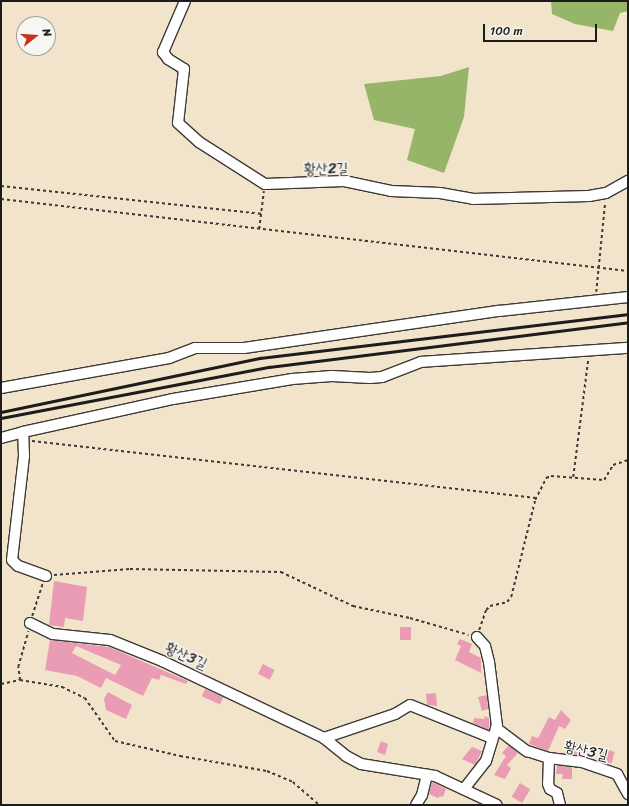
<!DOCTYPE html>
<meta charset="utf-8">
<style>
body{margin:0}
#map{position:relative;width:629px;height:806px;overflow:hidden;background:#f2e4cb;font-family:Sriracha,"Poor Story",sans-serif}
div>[style]{position:absolute}
[style*='--x']{left:calc(var(--x)*1px);top:calc(var(--y)*1px);width:calc(var(--w)*1px);rotate:calc(var(--a)*1deg)}
.forest>*{inset:0;background:#96b568}
.building>*{inset:0;background:#e99cb4;transform-origin:0 0}
.path>*{height:1.5px;margin-top:-0.75px;transform-origin:0;background:repeating-linear-gradient(90deg,#3c3a36 0 3px,transparent 0 6px)}
.roads{filter:drop-shadow(1px 0 #3c3a36) drop-shadow(-1px 0 #3c3a36) drop-shadow(0 1px #3c3a36) drop-shadow(0 -1px #3c3a36)}
.minor>*{height:10px;margin:-5px;padding:0 5px;transform-origin:5px;border-radius:5px;background:#fff}
.rail>*{height:2.5px;margin:-1.25px;padding:0 1.25px;transform-origin:1.25px;border-radius:1.25px;background:#1c1c1c}
span{translate:-50% -50%;white-space:nowrap;text-align:center;line-height:1.15;-webkit-text-stroke:3px #f6f6f2;paint-order:stroke}
.street-label{font-size:15px;color:#1c1c1c}
.frame{position:absolute;inset:0;border:2px solid #1c1c1c;pointer-events:none}
.north{position:absolute;left:16px;top:16px;width:40px;height:40px;box-sizing:border-box;background:#f6f6f2;border:1px solid #9f9f9c;border-radius:50%;rotate:73deg;font-size:11px;font-weight:700;line-height:16px;text-align:center;color:#1c1c1c}
.north::after{content:'';display:block;margin:auto;width:14px;height:18px;background:#c8321e;clip-path:polygon(50% 0,100% 100%,50% 72%,0 100%)}
.scale{position:absolute;left:483px;top:24px;width:114px;height:18px;box-sizing:border-box;border:2px solid #1c1c1c;border-top:0;padding-left:5px;font-size:12px;line-height:14px;white-space:nowrap;color:#1c1c1c;-webkit-text-stroke:3px #f6f6f2;paint-order:stroke}
</style>
<div id="map">
<div class="forest">
<i style="clip-path:polygon(551px 1px,628px 1px,628px 11px,620px 13px,613px 31px,575px 24px,552px 14px)"></i>
<i style="clip-path:polygon(469px 67px,464px 117px,444px 173px,407px 160px,415px 129px,374px 120px,364px 84px,441px 76px)"></i>
</div>
<div class="building">
<i style="clip-path:polygon(54px 581px,87px 587px,83px 621px,65px 618px,64px 627px,49px 625px)"></i>
<i style="left:400px;top:627px;width:11px;height:13px"></i>
<i style="clip-path:polygon(460px 639px,472px 644px,469px 652px,481px 658px,481px 673px,455px 660px,461px 646px,457px 644px)"></i>
<i style="clip-path:polygon(evenodd,50px 640px,109px 647px,188px 681px,186px 684px,161px 675px,159px 680px,152px 678px,143px 696px,106px 678px,101px 688px,77px 676px,45px 670px,50px 640px,76px 646px,121px 665px,115px 675px,72px 653px,76px 646px)"></i>
<i style="left:263px;top:664px;width:13px;height:11px;rotate:27deg"></i>
<i style="left:205px;top:689px;width:20px;height:8px;rotate:24deg"></i>
<i style="clip-path:polygon(108px 692px,132px 705px,126px 719px,106px 710px,104px 699px)"></i>
<i style="clip-path:polygon(436px 693px,437px 706px,427px 705px,426px 694px)"></i>
<i style="clip-path:polygon(487px 695px,488px 709px,482px 711px,478px 697px)"></i>
<i style="clip-path:polygon(561px 710px,571px 720px,565px 729px,559px 726px,548px 751px,529px 744px,532px 736px,538px 738px,549px 717px,555px 720px)"></i>
<i style="clip-path:polygon(484px 716px,489px 718px,489px 730px,473px 723px,474px 718px,485px 719px)"></i>
<i style="clip-path:polygon(381px 741px,388px 744px,385px 755px,377px 752px)"></i>
<i style="clip-path:polygon(571px 742px,581px 746px,579px 755px,568px 754px)"></i>
<i style="clip-path:polygon(509px 745px,518px 753px,507px 765px,511px 768px,505px 779px,494px 775px,506px 756px,502px 753px)"></i>
<i style="clip-path:polygon(472px 747px,482px 751px,475px 765px,462px 759px)"></i>
<i style="left:604px;top:749px;width:11px;height:12px;rotate:15deg"></i>
<i style="clip-path:polygon(557px 765px,572px 767px,572px 779px,562px 779px,563px 774px,556px 774px)"></i>
<i style="clip-path:polygon(432px 782px,446px 789px,443px 797px,440px 796px,438px 798px,429px 794px)"></i>
<i style="left:520px;top:783px;width:12px;height:16px;rotate:31deg"></i>
</div>
<div class="path">
<i style="--x:1;--y:186;--w:262;--a:6.1"></i>
<i style="--x:1;--y:199;--w:631;--a:6.55"></i>
<i style="--x:259;--y:229;--w:38;--a:-83"></i>
<i style="--x:596;--y:292;--w:90;--a:-84.3"></i>
<i style="--x:32;--y:441;--w:507;--a:6.45"></i>
<i style="--x:573;--y:477;--w:118;--a:-82.7"></i>
<i style="--x:54;--y:575;--w:76;--a:-4.5"></i>
<i style="--x:130;--y:569;--w:151;--a:1.1"></i>
<i style="--x:281;--y:572;--w:80;--a:25.3"></i>
<i style="--x:353;--y:606;--w:58;--a:11.9"></i>
<i style="--x:410;--y:618;--w:61;--a:16.1"></i>
<i style="--x:32;--y:616;--w:35;--a:-72"></i>
<i style="--x:479;--y:630;--w:21;--a:-71"></i>
<i style="--x:486;--y:610;--w:6;--a:-45"></i>
<i style="--x:490;--y:606;--w:17;--a:-13"></i>
<i style="--x:507;--y:602;--w:6;--a:-51"></i>
<i style="--x:511;--y:597;--w:100;--a:-76.1"></i>
<i style="--x:535;--y:500;--w:25;--a:-63"></i>
<i style="--x:546;--y:478;--w:5;--a:-22"></i>
<i style="--x:551;--y:476;--w:53;--a:4.3"></i>
<i style="--x:604;--y:480;--w:17;--a:-59"></i>
<i style="--x:613;--y:465;--w:16;--a:-18"></i>
<i style="--x:20;--y:680;--w:13;--a:-99"></i>
<i style="--x:18;--y:667;--w:37;--a:-74"></i>
<i style="--x:1;--y:684;--w:19;--a:-12"></i>
<i style="--x:20;--y:680;--w:43;--a:9.5"></i>
<i style="--x:62;--y:687;--w:25;--a:26"></i>
<i style="--x:85;--y:698;--w:52;--a:55.1"></i>
<i style="--x:115;--y:741;--w:67;--a:13"></i>
<i style="--x:180;--y:756;--w:88;--a:9.8"></i>
<i style="--x:267;--y:771;--w:28;--a:23"></i>
<i style="--x:293;--y:782;--w:35;--a:41"></i>
</div>
<div class="roads">
<div class="minor">
<i style="--x:185;--y:1;--w:56;--a:113.3"></i>
<i style="--x:163;--y:52;--w:9;--a:54"></i>
<i style="--x:168;--y:59;--w:19;--a:32"></i>
<i style="--x:184;--y:69;--w:54;--a:96.3"></i>
<i style="--x:178;--y:123;--w:28;--a:42"></i>
<i style="--x:199;--y:142;--w:78;--a:32.5"></i>
<i style="--x:265;--y:184;--w:79;--a:-2.2"></i>
<i style="--x:344;--y:181;--w:48;--a:12"></i>
<i style="--x:391;--y:191;--w:49;--a:2.3"></i>
<i style="--x:440;--y:193;--w:34;--a:10"></i>
<i style="--x:473;--y:199;--w:116;--a:-1.5"></i>
<i style="--x:589;--y:196;--w:17;--a:-10"></i>
<i style="--x:606;--y:193;--w:25;--a:-29"></i>
<i style="--x:1;--y:388;--w:171;--a:-10.1"></i>
<i style="--x:169;--y:358;--w:28;--a:-21"></i>
<i style="--x:195;--y:348;--w:49;--a:0"></i>
<i style="--x:244;--y:348;--w:258;--a:-8.3"></i>
<i style="--x:499;--y:311;--w:130;--a:-6.2"></i>
<i style="--x:1;--y:438;--w:23;--a:-15"></i>
<i style="--x:46;--y:576;--w:30;--a:-160"></i>
<i style="--x:18;--y:566;--w:8;--a:-135"></i>
<i style="--x:12;--y:560;--w:105;--a:-83.4"></i>
<i style="--x:24;--y:456;--w:24;--a:-92"></i>
<i style="--x:23;--y:432;--w:154;--a:-12.4"></i>
<i style="--x:173;--y:399;--w:121;--a:-9.5"></i>
<i style="--x:292;--y:379;--w:40;--a:-4.3"></i>
<i style="--x:332;--y:376;--w:38;--a:3"></i>
<i style="--x:370;--y:378;--w:12;--a:-5"></i>
<i style="--x:382;--y:377;--w:42;--a:-21"></i>
<i style="--x:421;--y:362;--w:207;--a:-3.9"></i>
<i style="--x:30;--y:623;--w:25;--a:26"></i>
<i style="--x:53;--y:634;--w:57;--a:6"></i>
<i style="--x:110;--y:640;--w:56;--a:22"></i>
<i style="--x:162;--y:661;--w:179;--a:25.4"></i>
<i style="--x:324;--y:738;--w:28;--a:39"></i>
<i style="--x:346;--y:756;--w:17;--a:28"></i>
<i style="--x:361;--y:764;--w:75;--a:9.2"></i>
<i style="--x:435;--y:776;--w:68;--a:25.1"></i>
<i style="--x:496;--y:728;--w:39;--a:37"></i>
<i style="--x:527;--y:751;--w:23;--a:18"></i>
<i style="--x:549;--y:758;--w:33;--a:7"></i>
<i style="--x:582;--y:762;--w:37;--a:19"></i>
<i style="--x:617;--y:774;--w:23;--a:61"></i>
<i style="--x:324;--y:738;--w:75;--a:-18.7"></i>
<i style="--x:395;--y:714;--w:17;--a:-31"></i>
<i style="--x:410;--y:705;--w:88;--a:21.9"></i>
<i style="--x:549;--y:758;--w:26;--a:92"></i>
<i style="--x:548;--y:784;--w:5;--a:68"></i>
<i style="--x:550;--y:789;--w:8;--a:30"></i>
<i style="--x:557;--y:793;--w:12;--a:76"></i>
<i style="--x:464;--y:789;--w:36;--a:-52"></i>
<i style="--x:486;--y:761;--w:37;--a:-73"></i>
<i style="--x:497;--y:726;--w:64;--a:-97.1"></i>
<i style="--x:489;--y:662;--w:16;--a:-104"></i>
<i style="--x:485;--y:646;--w:12;--a:-132"></i>
<i style="--x:416;--y:805;--w:12;--a:-59"></i>
<i style="--x:422;--y:795;--w:21;--a:-76"></i>
</div>
</div>
<div class="rail">
<i style="--x:1;--y:412;--w:265;--a:-11.8"></i>
<i style="--x:260;--y:358;--w:371;--a:-6.8"></i>
<i style="--x:1;--y:418;--w:273;--a:-10.8"></i>
<i style="--x:269;--y:367;--w:362;--a:-7.1"></i>
</div>
<div class="street-label">
<span style="left:326px;top:169px;rotate:-1deg">황산2길</span>
<span style="left:186px;top:656px;rotate:24deg">황산3길</span>
<span style="left:586px;top:751px;rotate:13deg">황산3길</span>
</div>
<div class="frame"></div>
<div class="north">N</div>
<div class="scale">100 m</div>
</div>
